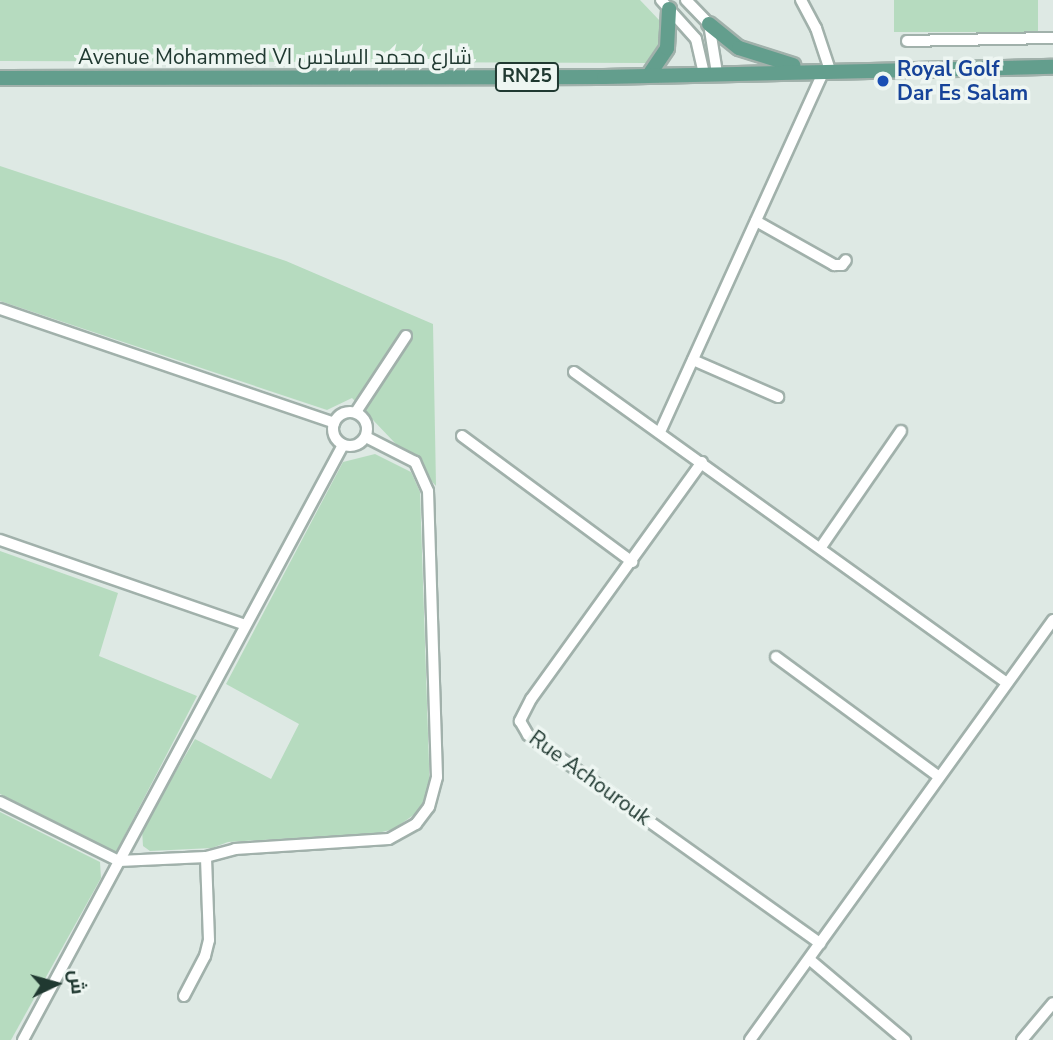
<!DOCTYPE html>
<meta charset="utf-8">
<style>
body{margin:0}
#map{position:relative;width:1053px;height:1040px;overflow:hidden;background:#dee9e4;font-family:"Nunito Sans",Cairo,sans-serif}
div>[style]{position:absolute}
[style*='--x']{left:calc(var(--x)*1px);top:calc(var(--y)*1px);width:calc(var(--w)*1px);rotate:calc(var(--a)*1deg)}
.green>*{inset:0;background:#b6dbbf;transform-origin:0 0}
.roads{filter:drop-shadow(2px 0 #a1b1ab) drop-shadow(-2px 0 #a1b1ab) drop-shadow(0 2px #a1b1ab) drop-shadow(0 -2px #a1b1ab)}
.minor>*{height:10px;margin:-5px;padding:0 5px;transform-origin:5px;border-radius:5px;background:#fff}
.minor>.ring{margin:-5px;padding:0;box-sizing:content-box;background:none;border:10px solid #fff;border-radius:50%}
.major>*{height:14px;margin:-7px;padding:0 7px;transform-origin:7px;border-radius:7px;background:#639e8d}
.dots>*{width:19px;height:19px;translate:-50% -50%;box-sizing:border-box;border:4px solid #eef6f2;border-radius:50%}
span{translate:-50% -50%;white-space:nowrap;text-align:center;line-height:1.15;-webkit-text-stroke:7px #eef6f2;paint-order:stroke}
.shield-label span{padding:2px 5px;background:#eef6f2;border:2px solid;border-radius:5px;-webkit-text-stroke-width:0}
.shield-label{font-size:19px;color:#203931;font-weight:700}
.street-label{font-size:21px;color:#203931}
.transit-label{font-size:21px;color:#164399;font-weight:700}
.left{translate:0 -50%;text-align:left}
.north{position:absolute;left:21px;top:949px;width:70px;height:70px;-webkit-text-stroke:5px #eef6f2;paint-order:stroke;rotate:85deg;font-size:19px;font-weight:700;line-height:28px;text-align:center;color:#203931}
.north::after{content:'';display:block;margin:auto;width:24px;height:32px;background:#203931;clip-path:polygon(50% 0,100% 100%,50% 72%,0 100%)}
</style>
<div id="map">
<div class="green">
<i style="clip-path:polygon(0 0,640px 0,660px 21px,664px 43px,648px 63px,0 61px)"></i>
<i style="left:894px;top:0;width:144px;height:32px"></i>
<i style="clip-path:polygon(0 166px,286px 261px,433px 324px,436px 486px,352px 398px,327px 410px,0 301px)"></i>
<i style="clip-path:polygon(375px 454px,411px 472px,420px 492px,430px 794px,419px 811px,394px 829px,378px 833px,228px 842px,212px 848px,150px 851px,143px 846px,142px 829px,195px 739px,271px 779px,299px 724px,226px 684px,343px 462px)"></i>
<i style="clip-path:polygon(0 551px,118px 593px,99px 656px,197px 696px,116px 852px,0 794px)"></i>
<i style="clip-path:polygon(0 812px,100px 862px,101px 878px,11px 1040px,0 1040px)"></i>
</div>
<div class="roads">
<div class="minor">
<i style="--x:661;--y:0;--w:52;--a:48.1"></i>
<i style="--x:696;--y:39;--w:36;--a:77"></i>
<i style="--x:686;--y:0;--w:33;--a:46"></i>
<i style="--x:709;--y:24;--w:50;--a:80.7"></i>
<i style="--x:801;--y:0;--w:32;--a:62"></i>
<i style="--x:816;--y:28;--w:44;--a:71.6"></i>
<i style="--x:907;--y:41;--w:146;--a:-1.2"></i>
<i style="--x:756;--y:221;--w:90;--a:29.4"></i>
<i style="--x:834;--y:265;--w:8;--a:0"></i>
<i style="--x:842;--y:265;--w:6;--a:-51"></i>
<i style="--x:0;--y:309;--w:353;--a:18.8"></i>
<i style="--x:693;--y:360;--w:93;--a:23.5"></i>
<i style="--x:574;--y:372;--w:533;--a:35.69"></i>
<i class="ring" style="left:333px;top:412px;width:24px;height:24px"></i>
<i style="--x:356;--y:412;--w:91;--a:-56.7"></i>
<i style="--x:660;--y:432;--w:397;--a:-65.6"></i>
<i style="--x:462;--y:436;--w:212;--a:36.5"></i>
<i style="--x:702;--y:462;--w:292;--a:125.8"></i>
<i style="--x:531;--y:699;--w:25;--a:117"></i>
<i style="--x:520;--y:721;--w:16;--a:60"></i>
<i style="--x:528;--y:735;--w:359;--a:35.5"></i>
<i style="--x:0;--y:540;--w:259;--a:19.1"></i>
<i style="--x:821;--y:547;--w:141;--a:-55.4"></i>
<i style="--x:776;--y:657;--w:201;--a:36.3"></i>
<i style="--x:0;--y:802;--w:133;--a:26.4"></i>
<i style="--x:119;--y:861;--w:87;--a:-2.6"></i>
<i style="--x:206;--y:857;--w:30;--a:-15"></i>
<i style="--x:235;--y:849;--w:154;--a:-3.7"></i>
<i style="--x:389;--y:839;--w:31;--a:-29"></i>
<i style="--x:416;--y:824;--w:21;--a:-53"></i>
<i style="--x:429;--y:807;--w:31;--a:-75"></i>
<i style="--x:437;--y:777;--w:286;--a:-91.8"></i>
<i style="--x:428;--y:491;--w:32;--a:-114"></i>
<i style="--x:415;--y:462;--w:55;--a:-153"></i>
<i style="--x:809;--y:959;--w:126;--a:40.2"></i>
<i style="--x:184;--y:996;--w:45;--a:-62.3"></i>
<i style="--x:205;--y:956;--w:16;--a:-76"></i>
<i style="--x:209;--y:940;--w:83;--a:-92.1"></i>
<i style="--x:23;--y:1040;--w:676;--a:-61.73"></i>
<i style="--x:750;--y:1040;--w:518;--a:-54.19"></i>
<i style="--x:1022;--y:1040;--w:48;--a:-50"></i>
</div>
<div class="major">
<i style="--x:709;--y:24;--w:38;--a:39"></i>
<i style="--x:739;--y:48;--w:57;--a:17.5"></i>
<i style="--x:649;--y:75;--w:32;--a:-56"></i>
<i style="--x:667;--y:48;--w:39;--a:-87"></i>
<i style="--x:0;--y:78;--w:604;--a:-0.09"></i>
<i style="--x:604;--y:77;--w:449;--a:-1.3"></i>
</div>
</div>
<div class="dots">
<i style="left:883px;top:81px;background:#1a4fb4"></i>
</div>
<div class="shield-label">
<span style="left:527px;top:77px">RN25</span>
</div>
<div class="street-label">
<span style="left:275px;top:57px">Avenue Mohammed VI شارع محمد السادس</span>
<span style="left:590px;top:778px;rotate:36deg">Rue Achourouk</span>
</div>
<div class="transit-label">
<span class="left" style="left:897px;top:81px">Royal Golf<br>Dar Es Salam</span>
</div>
<div class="north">ش</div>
</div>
